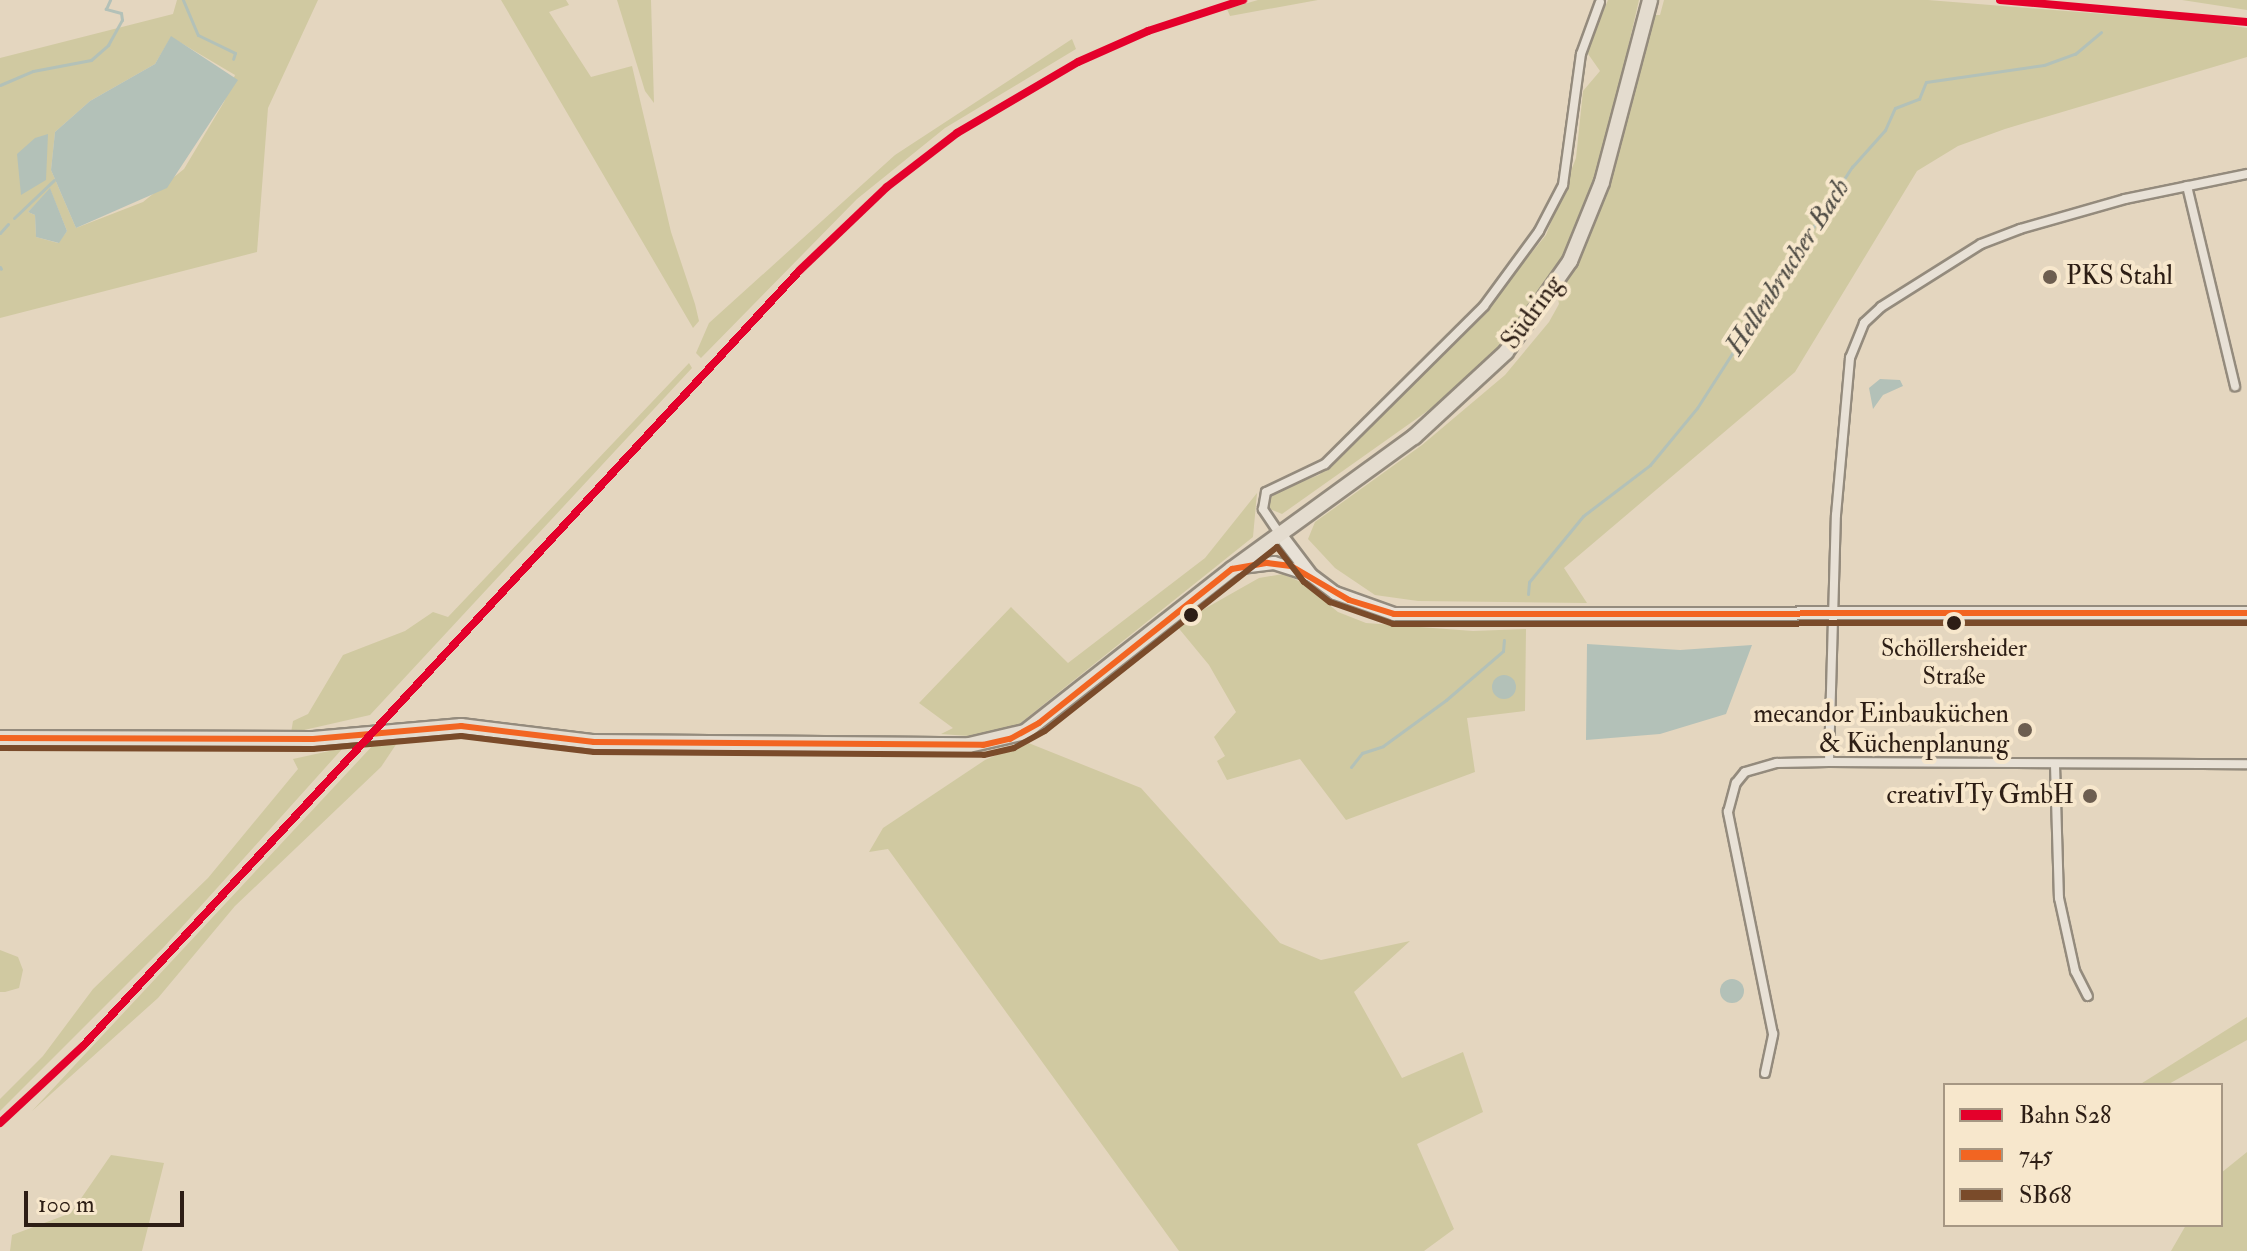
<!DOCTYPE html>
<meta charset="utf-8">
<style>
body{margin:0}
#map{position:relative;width:2247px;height:1251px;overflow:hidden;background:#e4d6bf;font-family:"IM FELL Double Pica",serif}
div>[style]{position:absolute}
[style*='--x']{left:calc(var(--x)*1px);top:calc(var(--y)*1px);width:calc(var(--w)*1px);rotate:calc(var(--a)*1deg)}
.green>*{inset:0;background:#d0c9a1}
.water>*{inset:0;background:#b3c1b8}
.round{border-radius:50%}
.stream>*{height:3px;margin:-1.5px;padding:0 1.5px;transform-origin:1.5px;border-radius:1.5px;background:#b3c1b8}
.roads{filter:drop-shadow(2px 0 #948b7d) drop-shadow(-2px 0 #948b7d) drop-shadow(0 2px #948b7d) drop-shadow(0 -2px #948b7d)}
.street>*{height:8px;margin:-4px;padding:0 4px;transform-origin:4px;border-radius:4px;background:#e8e1d6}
.secondary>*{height:12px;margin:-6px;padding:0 6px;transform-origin:6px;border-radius:6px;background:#e8e1d6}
.primary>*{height:14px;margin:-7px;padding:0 7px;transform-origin:7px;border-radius:7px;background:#e4dccf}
.bus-1>*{height:6px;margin:-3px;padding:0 3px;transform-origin:3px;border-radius:3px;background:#f26522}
.bus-2>*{height:6px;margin:-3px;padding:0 3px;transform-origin:3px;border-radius:3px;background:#7a4b2a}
.rail-1>*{height:8px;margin:-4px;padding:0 4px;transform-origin:4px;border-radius:4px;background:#e4002b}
.dots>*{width:22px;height:22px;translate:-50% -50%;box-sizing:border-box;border:4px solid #f7e7cc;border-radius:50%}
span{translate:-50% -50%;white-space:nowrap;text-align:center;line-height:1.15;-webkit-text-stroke:8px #f7e7cc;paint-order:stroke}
.bus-label{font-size:24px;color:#2d1e15}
.poi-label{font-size:26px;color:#2d1e15}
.left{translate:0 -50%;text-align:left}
.right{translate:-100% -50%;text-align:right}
.street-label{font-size:26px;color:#2d1e15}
.water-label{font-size:28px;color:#4f4c45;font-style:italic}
.legend{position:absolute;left:1943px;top:1083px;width:280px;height:144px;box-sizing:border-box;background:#f7e7cc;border:2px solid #a69783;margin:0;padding:10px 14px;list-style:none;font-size:24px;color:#2d1e15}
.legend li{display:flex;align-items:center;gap:16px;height:40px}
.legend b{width:40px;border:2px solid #a69783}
.scale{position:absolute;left:24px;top:1191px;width:160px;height:36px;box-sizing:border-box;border:4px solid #2d1e15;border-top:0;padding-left:10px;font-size:24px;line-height:28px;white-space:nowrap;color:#2d1e15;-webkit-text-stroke:6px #f7e7cc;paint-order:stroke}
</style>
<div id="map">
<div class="green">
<i style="clip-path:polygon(evenodd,177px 0,318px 0,268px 108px,257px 252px,0 318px,0 58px,173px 14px,177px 0,171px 37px,235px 75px,224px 102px,184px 169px,143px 202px,76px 228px,51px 170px,55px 132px,90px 101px,155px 64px,171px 37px,177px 0,50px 189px,67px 231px,58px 243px,36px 237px,35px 215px,28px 212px,50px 189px)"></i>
<i style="clip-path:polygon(501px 0,566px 0,569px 5px,549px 12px,591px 77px,632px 66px,671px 232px,695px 304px,699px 321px,693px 328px)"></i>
<i style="clip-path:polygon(617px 0,651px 0,654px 103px,645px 91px)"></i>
<i style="clip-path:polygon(1258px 0,1318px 0,1230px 16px,1227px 9px)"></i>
<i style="clip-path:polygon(1608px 0,1639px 0,1600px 169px,1568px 247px,1529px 313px,1467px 383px,1282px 514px,1270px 509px,1269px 500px,1277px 491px,1319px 475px,1469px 330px,1546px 235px,1576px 158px,1583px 91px,1600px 71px,1586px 51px)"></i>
<i style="clip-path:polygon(1664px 0,1928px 0,2215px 23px,2247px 28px,2247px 57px,2005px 129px,1958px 146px,1917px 171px,1795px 372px,1564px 568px,1587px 603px,1418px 601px,1375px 595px,1335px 568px,1308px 539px,1315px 522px,1422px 445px,1505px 375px,1549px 322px,1559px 304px,1557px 294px,1601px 209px,1653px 15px,1660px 15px)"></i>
<i style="clip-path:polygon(2182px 0,2247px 0,2247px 10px)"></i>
<i style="clip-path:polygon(1072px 39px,1076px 49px,945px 128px,857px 199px,701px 358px,696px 353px,709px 323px,895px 155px)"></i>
<i style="clip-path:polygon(689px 363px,692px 368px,370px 715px,291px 733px,293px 721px,308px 714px,343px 655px,405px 631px,433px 612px,448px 617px)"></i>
<i style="clip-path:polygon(1257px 493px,1253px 537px,1013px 729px,983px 737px,941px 734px,953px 728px,919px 703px,1011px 607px,1068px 663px,1205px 558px)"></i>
<i style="clip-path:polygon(1283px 574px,1301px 582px,1338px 612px,1366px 623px,1473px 631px,1526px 629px,1525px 711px,1467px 718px,1475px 772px,1346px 820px,1300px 759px,1227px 780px,1217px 761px,1225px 756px,1214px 737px,1236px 712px,1209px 665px,1176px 625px,1259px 578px)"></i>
<i style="clip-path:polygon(1026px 742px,1141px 788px,1280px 943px,1321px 960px,1410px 941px,1354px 992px,1402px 1078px,1463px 1052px,1483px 1112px,1417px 1144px,1454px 1229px,1424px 1251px,1179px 1251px,888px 849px,869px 852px,883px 828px,985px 760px)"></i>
<i style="clip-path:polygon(375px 743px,397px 743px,381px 767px,235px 906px,158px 998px,32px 1111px)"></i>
<i style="clip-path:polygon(343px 748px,163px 948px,0 1111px,0 1099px,43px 1056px,93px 989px,208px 878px,298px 769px,293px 759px)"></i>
<i style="clip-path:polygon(0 950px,18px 957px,23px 970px,19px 988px,5px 992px,0 992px)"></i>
<i style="clip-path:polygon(2247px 1017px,2247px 1040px,2167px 1085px,2139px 1085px)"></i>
<i style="clip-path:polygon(2247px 1152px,2247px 1251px,2171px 1251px,2186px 1225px,2221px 1225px,2221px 1173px)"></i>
<i style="clip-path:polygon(111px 1155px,164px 1163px,142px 1251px,10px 1251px,12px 1235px,71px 1213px)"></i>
</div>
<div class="water">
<i style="clip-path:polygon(171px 36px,238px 80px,167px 188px,76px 228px,51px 170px,55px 132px,90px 101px,155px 64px)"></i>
<i style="clip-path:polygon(48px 134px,46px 180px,21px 195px,17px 154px,35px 138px)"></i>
<i style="clip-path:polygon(50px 188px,67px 231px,59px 243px,36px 237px,35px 215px,28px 212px)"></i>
<i style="clip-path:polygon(1880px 379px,1900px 380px,1903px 386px,1883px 395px,1873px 409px,1869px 388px)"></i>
<i style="clip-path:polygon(1587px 644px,1680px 650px,1752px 645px,1726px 714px,1660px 734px,1586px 740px)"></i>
<i class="round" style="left:1492px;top:675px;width:24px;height:24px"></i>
<i class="round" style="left:1720px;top:979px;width:24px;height:24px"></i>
</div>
<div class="stream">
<i style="--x:183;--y:0;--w:38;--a:67"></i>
<i style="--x:198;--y:35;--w:41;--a:25.9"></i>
<i style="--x:235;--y:53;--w:6;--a:108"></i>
<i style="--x:0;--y:85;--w:36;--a:-23"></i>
<i style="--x:33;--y:71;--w:59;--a:-10.7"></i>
<i style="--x:91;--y:60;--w:23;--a:-41"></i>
<i style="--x:108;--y:45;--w:29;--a:-61"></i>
<i style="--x:122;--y:20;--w:7;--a:-98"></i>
<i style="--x:121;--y:13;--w:16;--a:-165"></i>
<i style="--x:106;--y:9;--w:10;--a:-66"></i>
<i style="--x:14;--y:218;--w:55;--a:-43.5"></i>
<i style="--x:0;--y:233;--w:12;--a:-48"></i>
<i style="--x:0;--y:267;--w:2;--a:63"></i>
<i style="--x:1528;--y:594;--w:12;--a:-85"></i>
<i style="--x:1529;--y:582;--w:85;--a:-50.7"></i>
<i style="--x:1583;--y:516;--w:84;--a:-37.3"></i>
<i style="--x:1650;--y:465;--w:74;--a:-50.5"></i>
<i style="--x:1697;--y:408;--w:287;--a:-57.3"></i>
<i style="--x:1852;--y:167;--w:50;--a:-48.3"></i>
<i style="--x:1885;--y:130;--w:24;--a:-66"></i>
<i style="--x:1895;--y:108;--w:26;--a:-21"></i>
<i style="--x:1919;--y:99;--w:18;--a:-68"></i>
<i style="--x:1926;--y:82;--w:119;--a:-8.2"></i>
<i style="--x:2044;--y:65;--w:33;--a:-20"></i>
<i style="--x:2075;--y:54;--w:34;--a:-40"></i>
<i style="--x:1351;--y:767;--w:18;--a:-52"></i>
<i style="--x:1362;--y:753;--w:22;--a:-18"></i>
<i style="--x:1383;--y:746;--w:78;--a:-36.1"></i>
<i style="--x:1446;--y:700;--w:75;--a:-40.7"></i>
<i style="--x:1503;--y:651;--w:11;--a:-85"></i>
</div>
<div class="roads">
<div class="street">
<i style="--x:2187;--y:186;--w:206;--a:76.5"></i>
<i style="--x:1279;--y:533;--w:29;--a:-124"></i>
<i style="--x:1263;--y:509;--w:17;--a:-80"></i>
<i style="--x:1266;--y:492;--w:65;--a:-25.4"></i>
<i style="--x:1325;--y:464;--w:224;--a:-44.8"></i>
<i style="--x:1484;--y:306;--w:93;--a:-53.7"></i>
<i style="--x:1539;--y:231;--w:52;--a:-62.4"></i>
<i style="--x:1563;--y:185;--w:132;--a:-82.2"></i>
<i style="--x:1581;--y:54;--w:55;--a:-69.9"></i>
<i style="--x:1829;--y:762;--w:247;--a:-88.4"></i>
<i style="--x:1836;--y:515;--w:158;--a:-84.9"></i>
<i style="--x:1850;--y:358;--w:38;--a:-68"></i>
<i style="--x:1864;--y:323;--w:23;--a:-43"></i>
<i style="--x:1881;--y:307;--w:118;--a:-32.2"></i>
<i style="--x:1981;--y:244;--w:42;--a:-21"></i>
<i style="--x:2020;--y:229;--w:109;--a:-15.9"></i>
<i style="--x:2125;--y:199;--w:125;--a:-11.6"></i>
<i style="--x:2055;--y:765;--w:133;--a:88.3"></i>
<i style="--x:2059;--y:898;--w:75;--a:77.6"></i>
<i style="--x:2075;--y:971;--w:28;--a:63"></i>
<i style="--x:1765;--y:1073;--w:40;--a:-78"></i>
<i style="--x:1773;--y:1034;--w:227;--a:-101.5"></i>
<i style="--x:1728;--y:812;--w:30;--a:-75"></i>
<i style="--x:1736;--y:783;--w:14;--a:-51"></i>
<i style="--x:1745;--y:772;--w:33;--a:-16"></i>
<i style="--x:1777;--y:763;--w:52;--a:-1.1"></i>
<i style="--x:1829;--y:762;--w:418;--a:0.3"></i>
</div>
<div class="secondary">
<i style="--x:1279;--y:533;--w:53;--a:52.7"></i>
<i style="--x:1311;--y:575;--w:30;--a:37"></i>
<i style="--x:1335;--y:593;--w:63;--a:19.6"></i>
<i style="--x:1394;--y:614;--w:853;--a:-0.07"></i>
<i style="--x:1233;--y:568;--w:41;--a:-7"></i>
<i style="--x:1274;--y:563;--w:36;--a:18"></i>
</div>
<div class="primary">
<i style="--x:0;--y:738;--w:313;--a:0.2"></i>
<i style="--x:313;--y:739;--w:149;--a:-5"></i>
<i style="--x:461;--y:726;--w:134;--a:6.9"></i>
<i style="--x:594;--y:742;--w:375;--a:0.5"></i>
<i style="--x:969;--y:745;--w:57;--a:-13.1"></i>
<i style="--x:1025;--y:732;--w:263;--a:-38.2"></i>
<i style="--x:1232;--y:569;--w:225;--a:-36"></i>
<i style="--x:1414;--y:437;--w:125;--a:-42.7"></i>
<i style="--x:1506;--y:352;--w:111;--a:-54.9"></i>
<i style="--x:1570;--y:261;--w:85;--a:-67.9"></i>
<i style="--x:1602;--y:182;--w:188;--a:-75.2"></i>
</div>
</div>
<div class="bus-1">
<i style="--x:0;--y:738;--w:313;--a:0.2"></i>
<i style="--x:313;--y:739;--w:149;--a:-5"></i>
<i style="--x:461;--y:726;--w:134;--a:6.9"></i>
<i style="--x:594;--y:742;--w:389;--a:0.4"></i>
<i style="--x:983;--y:745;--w:28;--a:-13"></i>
<i style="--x:1010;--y:739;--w:33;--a:-29"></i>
<i style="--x:1039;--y:723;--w:247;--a:-38.6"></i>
<i style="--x:1232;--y:569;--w:36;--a:-10"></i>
<i style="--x:1267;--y:563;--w:24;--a:7"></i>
<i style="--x:1291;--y:566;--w:67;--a:30.4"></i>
<i style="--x:1349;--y:600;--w:47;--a:17.3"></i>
<i style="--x:1394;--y:614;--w:853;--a:-0.07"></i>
</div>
<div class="bus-2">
<i style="--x:0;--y:748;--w:313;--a:0.2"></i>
<i style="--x:313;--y:749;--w:149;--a:-5"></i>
<i style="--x:461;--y:736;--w:134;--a:6.9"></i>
<i style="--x:594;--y:752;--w:390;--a:0.4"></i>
<i style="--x:984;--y:755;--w:31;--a:-13"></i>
<i style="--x:1014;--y:748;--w:35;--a:-29"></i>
<i style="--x:1045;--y:731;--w:296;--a:-38.4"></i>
<i style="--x:1277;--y:547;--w:44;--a:52.4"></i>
<i style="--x:1304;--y:582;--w:33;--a:38"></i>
<i style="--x:1330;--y:602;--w:67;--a:19.2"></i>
<i style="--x:1393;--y:624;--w:854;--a:-0.07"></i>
</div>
<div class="rail-1">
<i style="--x:2000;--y:0;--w:248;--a:5.1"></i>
<i style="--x:0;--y:1123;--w:113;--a:-42.9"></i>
<i style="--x:83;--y:1046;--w:1057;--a:-47.26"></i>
<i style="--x:800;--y:270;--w:120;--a:-43.7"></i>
<i style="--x:887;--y:187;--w:88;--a:-37.6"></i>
<i style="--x:957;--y:133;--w:140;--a:-30.4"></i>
<i style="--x:1078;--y:62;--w:77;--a:-23.9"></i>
<i style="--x:1148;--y:31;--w:100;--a:-18.1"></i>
</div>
<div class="dots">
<i style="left:2050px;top:277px;background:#6d5e50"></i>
<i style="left:1191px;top:615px;background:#2d1e15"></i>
<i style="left:1954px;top:623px;background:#2d1e15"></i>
<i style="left:2025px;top:730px;background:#6d5e50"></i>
<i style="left:2090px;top:796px;background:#6d5e50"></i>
</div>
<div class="bus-label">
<span style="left:1954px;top:663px">Schöllersheider<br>Straße</span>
</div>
<div class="poi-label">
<span class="left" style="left:2066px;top:277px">PKS Stahl</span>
<span class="right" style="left:2009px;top:730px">mecandor Einbauküchen<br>&amp; Küchenplanung</span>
<span class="right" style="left:2074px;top:796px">creativITy GmbH</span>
</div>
<div class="street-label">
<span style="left:1533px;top:313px;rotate:-54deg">Südring</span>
</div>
<div class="water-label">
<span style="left:1788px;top:267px;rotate:-57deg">Hellenbrucher Bach</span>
</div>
<ul class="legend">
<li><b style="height:10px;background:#e4002b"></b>Bahn S28</li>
<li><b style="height:10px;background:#f26522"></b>745</li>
<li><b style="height:10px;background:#7a4b2a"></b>SB68</li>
</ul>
<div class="scale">100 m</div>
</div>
